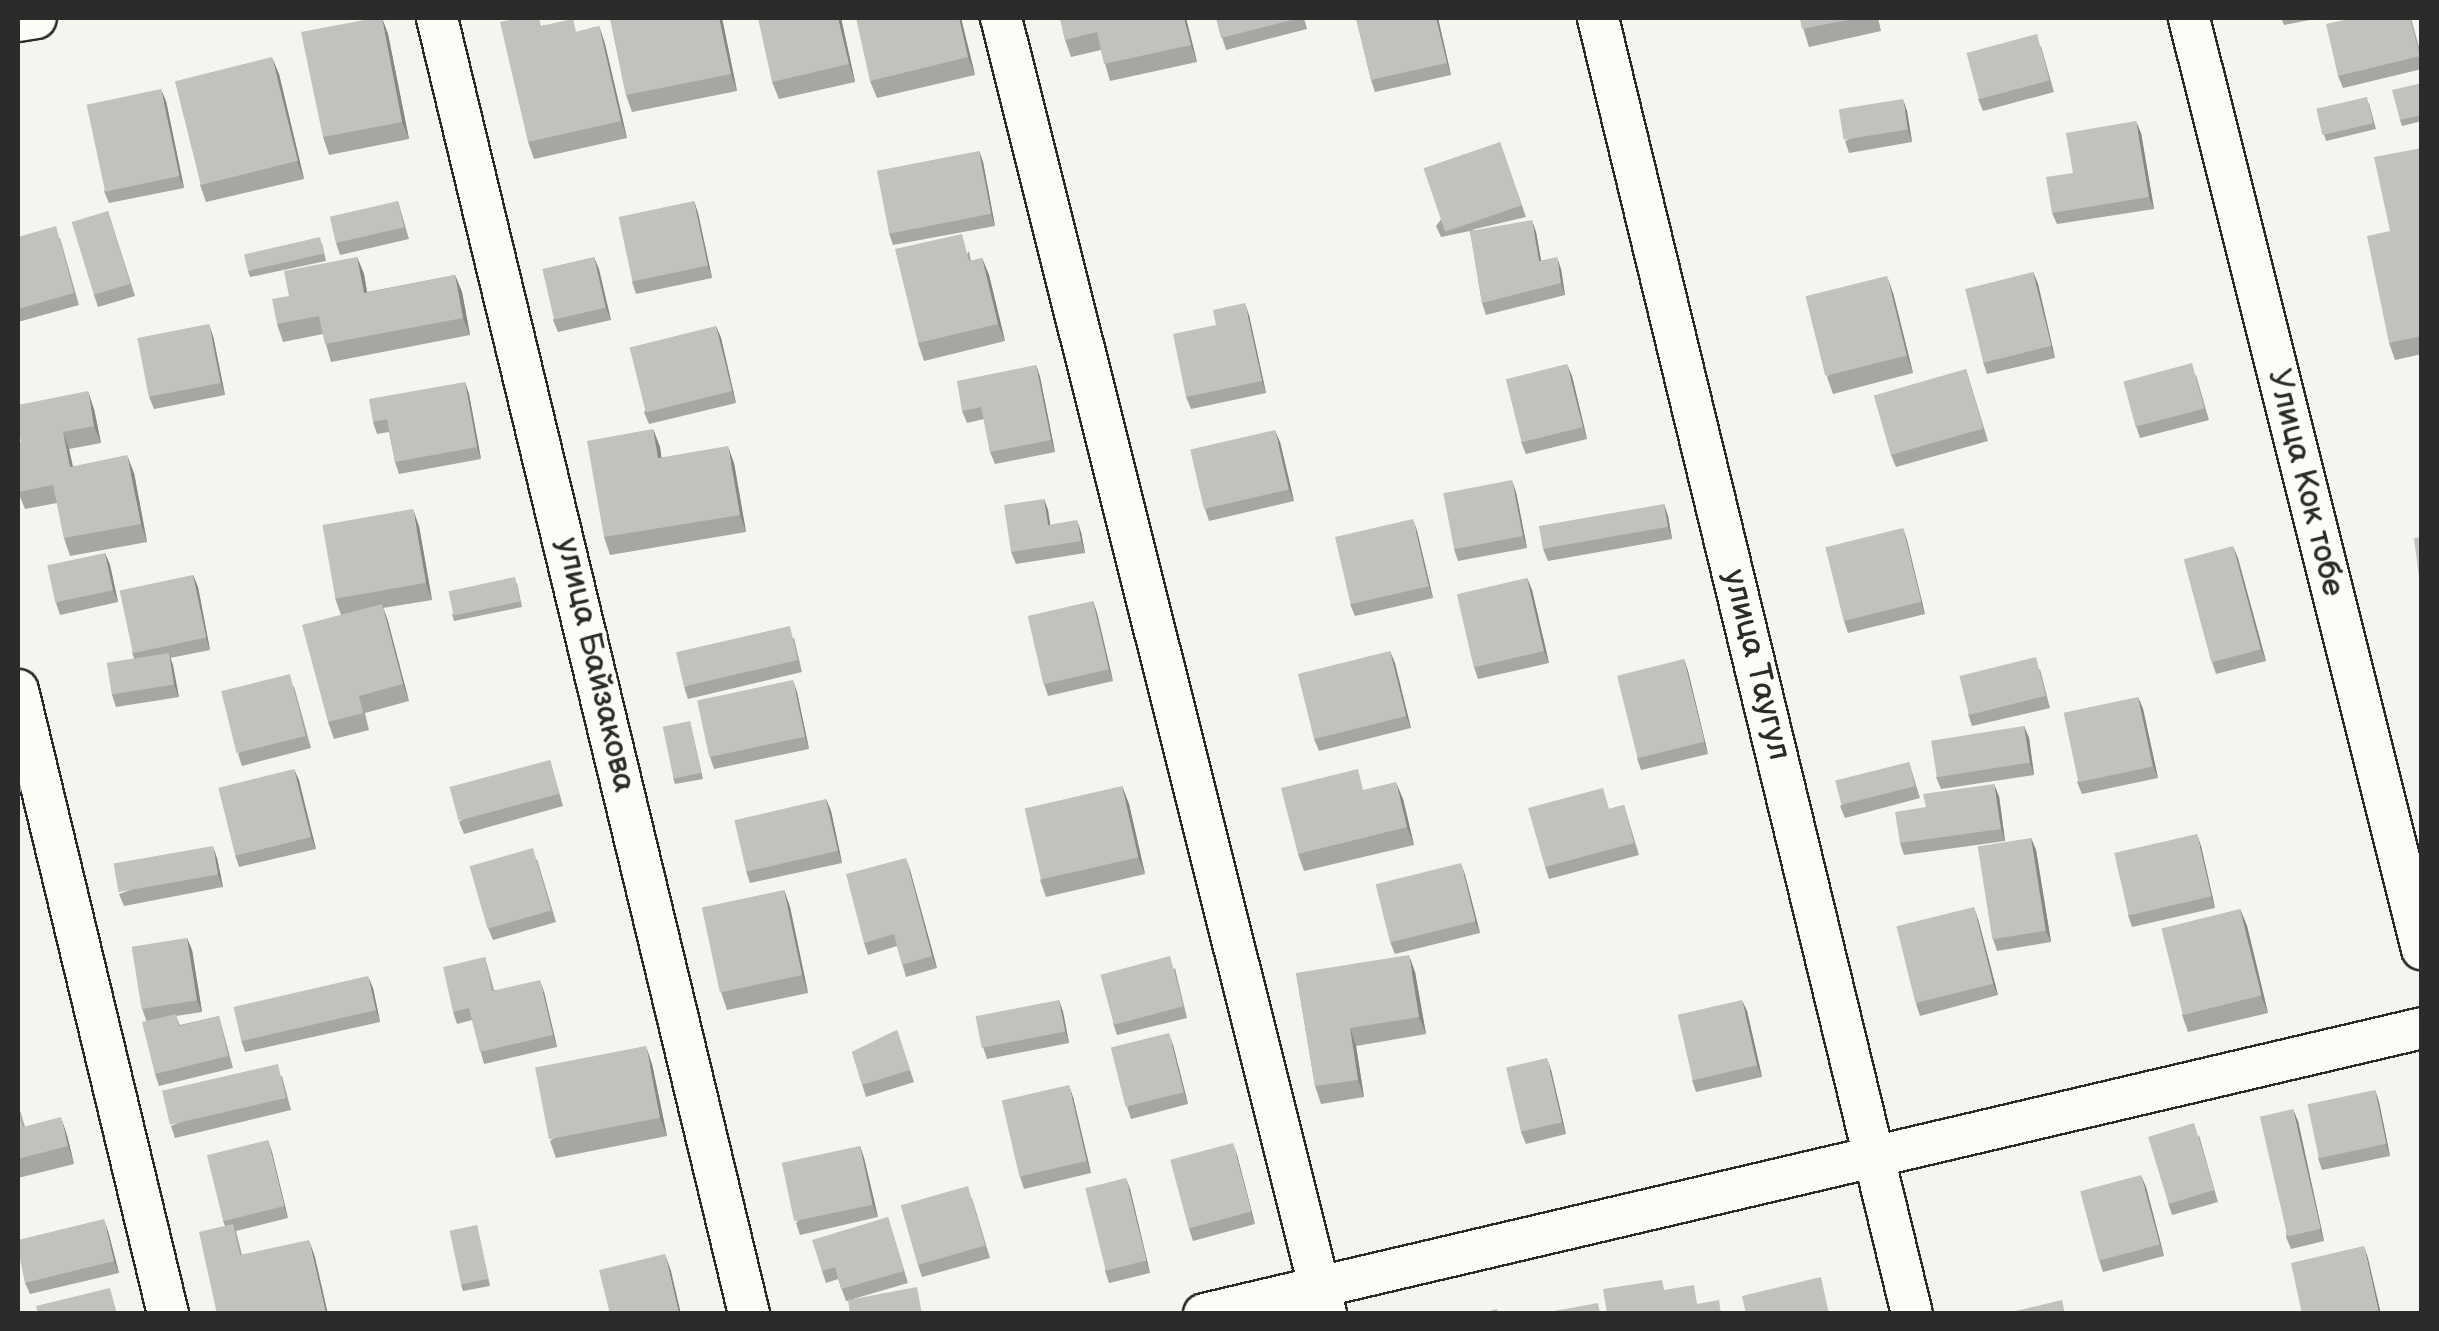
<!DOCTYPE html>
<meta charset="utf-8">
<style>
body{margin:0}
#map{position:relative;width:2439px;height:1331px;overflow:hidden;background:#f5f4ef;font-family:"Balsamiq Sans",sans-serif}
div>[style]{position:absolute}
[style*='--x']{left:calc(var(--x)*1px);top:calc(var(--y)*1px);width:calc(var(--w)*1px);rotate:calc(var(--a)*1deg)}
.roads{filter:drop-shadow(2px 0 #2b2b2b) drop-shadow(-2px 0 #2b2b2b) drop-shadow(0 2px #2b2b2b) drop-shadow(0 -2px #2b2b2b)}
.minor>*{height:40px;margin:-20px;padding:0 20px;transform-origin:20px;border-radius:20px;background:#fdfcf7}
.wall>*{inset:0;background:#a7a6a3}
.shaded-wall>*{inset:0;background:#888785}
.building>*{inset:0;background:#c2c1be;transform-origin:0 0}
span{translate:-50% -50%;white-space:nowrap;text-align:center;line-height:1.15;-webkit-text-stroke:8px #fdfcf7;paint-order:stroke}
.street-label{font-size:32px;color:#2b2b2b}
.frame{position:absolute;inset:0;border:20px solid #2b2b2b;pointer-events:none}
</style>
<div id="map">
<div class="roads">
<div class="minor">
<i style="--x:437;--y:18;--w:1333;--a:76.46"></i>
<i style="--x:1001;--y:18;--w:1336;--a:75.92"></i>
<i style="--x:1598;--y:18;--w:1333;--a:76.38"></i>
<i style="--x:2189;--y:18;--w:960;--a:75.95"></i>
<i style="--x:18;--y:21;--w:18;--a:-9"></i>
<i style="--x:18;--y:690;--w:642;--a:76.48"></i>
<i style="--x:1204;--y:1314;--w:1251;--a:-13.21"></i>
</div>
</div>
<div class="wall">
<i style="clip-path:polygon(382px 18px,388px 34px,409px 139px,329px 155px,323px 137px)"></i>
<i style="clip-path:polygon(610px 18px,722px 18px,737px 91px,632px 112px,626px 95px)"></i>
<i style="clip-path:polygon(841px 18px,855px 82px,779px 99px,772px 82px)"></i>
<i style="clip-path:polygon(961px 18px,975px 75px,877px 98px,870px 81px)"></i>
<i style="clip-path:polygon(1060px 18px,1186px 18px,1197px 62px,1110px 81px,1101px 50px,1071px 57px,1065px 40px)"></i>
<i style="clip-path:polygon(1216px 18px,1304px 18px,1307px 29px,1226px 50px)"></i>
<i style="clip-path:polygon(1356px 18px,1438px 18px,1451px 75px,1375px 92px,1371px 80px)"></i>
<i style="clip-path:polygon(1800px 18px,1878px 18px,1881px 31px,1809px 47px)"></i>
<i style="clip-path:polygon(2281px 18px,2320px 18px,2284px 25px)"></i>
<i style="clip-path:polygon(2411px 18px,2422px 58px,2422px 69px,2343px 88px,2338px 76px)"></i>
<i style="clip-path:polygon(543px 25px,577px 32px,599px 26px,605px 44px,627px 138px,534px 159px,528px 142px)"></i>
<i style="clip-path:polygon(2041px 46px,2054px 92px,1983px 111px,1978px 99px)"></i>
<i style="clip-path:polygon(279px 74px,304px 179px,206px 202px,200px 185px)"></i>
<i style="clip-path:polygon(2422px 83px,2422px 121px,2402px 126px,2400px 120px)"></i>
<i style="clip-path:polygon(166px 101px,184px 188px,109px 203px,104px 191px)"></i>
<i style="clip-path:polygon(2369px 103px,2376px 129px,2326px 141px,2317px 110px)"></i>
<i style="clip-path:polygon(1907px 111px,1912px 142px,1849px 153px,1845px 141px)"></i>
<i style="clip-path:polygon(2141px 133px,2154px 209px,2057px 224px,2052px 213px,2073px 173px)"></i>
<i style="clip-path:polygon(1500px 142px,1526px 217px,1471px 230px,1536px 232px,1541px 260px,1561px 269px,1565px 295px,1486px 315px,1482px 303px,1470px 231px,1441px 237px,1436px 226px)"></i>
<i style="clip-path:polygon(2422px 148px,2422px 354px,2395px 360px,2389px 343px,2390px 231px)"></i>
<i style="clip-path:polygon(979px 151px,983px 162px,995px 226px,893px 245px,889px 233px)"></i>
<i style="clip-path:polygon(398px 201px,409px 239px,340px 255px,336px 243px)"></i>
<i style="clip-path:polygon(694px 201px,698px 213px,712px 278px,636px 294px,632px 282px)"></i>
<i style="clip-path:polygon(108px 211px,135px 296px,98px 307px,94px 295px)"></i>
<i style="clip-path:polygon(18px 237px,60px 238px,79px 305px,18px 322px)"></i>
<i style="clip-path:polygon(322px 243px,326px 261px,250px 277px,248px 271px)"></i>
<i style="clip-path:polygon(969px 251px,971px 261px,982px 258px,989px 275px,1005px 341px,924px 361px,918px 343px)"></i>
<i style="clip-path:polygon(357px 257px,364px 274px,367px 292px,455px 275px,462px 292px,470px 335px,331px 362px,323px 334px,283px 342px,277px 324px,289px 296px)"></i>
<i style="clip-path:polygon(594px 257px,611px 320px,558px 332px,553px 320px)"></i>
<i style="clip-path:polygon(2033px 272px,2038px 284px,2055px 358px,1987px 374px,1983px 362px)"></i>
<i style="clip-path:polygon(1893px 293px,1913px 373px,1833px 394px,1827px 377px)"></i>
<i style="clip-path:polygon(1249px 315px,1266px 393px,1191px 409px,1186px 397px,1216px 325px)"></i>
<i style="clip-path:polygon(716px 326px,721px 338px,736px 403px,649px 424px,644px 412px)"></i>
<i style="clip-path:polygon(213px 336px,225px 395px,154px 409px,149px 397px)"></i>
<i style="clip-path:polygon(1036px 365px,1040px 377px,1055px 452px,995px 464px,990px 452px,984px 419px,967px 423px,962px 411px)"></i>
<i style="clip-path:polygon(1966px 369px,1988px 441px,1896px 467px,1891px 455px)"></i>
<i style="clip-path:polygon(2196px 375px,2209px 420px,2140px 438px,2136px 426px)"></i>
<i style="clip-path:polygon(1572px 376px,1587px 439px,1526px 454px,1521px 442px)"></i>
<i style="clip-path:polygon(465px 382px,469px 394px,481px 459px,399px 474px,395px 462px,389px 432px,377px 434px,373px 422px)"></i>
<i style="clip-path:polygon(94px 409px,101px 443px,69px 449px,73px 466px,134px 473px,147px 542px,70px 556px,64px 538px,57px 503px,25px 509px,18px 492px,21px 442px)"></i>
<i style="clip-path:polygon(653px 429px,660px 447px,661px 457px,734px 463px,746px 532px,610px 555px,604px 537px)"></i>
<i style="clip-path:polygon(1280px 442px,1294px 501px,1209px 521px,1205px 509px)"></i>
<i style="clip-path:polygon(1516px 492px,1527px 548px,1458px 561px,1454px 549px)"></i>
<i style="clip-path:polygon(1044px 499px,1048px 510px,1050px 525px,1081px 532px,1085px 553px,1016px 564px,1011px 552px)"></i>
<i style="clip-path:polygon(1664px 504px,1668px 516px,1672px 539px,1548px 561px,1543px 549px)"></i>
<i style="clip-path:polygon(419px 526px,432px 600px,383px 608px,409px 701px,365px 713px,369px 730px,334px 739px,328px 722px,341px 615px,335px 598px)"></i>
<i style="clip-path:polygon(1903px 528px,1925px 614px,1848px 633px,1844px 621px)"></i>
<i style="clip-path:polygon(1417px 531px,1433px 598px,1355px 616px,1350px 604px)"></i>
<i style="clip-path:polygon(2233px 546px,2266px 661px,2216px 674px,2212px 662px)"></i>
<i style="clip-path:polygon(105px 553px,110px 565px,118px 602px,60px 615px,56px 603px)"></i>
<i style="clip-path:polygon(193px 575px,198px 587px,210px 650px,170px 658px,179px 697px,116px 707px,112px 695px,134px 658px,132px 652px)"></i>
<i style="clip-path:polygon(1527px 578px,1532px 590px,1549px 663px,1478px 679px,1474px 667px)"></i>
<i style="clip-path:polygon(517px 583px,522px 607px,454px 621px,452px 614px)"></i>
<i style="clip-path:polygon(1093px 601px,1097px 613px,1113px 681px,1048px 696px,1044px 684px)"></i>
<i style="clip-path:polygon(794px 638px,802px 672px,688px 699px,684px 687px)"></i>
<i style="clip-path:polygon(1390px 651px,1411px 728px,1319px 751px,1314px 739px)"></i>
<i style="clip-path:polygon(1684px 659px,1688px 671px,1708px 754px,1641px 770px,1637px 758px)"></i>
<i style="clip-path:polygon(2040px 669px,2050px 708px,1972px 726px,1968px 714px)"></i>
<i style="clip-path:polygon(294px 686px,311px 748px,242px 766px,238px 754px)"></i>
<i style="clip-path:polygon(797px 692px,809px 749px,714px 769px,710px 757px)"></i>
<i style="clip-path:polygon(2138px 697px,2143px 709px,2158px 778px,2082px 794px,2077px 782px)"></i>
<i style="clip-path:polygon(690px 721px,703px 779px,675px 784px,673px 778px)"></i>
<i style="clip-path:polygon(2024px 726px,2029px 738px,2034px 775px,1941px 789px,1936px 777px)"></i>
<i style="clip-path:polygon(550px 760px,563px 806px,464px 834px,459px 822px)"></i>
<i style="clip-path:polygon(1909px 762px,1920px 798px,1845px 818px,1840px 806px)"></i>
<i style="clip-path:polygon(294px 769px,316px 849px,239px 867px,235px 855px)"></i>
<i style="clip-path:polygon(18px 776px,22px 791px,18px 793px)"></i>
<i style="clip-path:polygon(1122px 786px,1129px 804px,1145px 874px,1046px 897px,1040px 880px)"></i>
<i style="clip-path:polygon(1999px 796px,2005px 841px,1904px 855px,1900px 843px,1926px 807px)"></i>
<i style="clip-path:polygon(826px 799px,831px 811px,842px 863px,750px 883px,746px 871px)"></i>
<i style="clip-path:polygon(1403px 799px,1414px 845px,1304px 871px,1298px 854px)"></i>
<i style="clip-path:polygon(1624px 805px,1639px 855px,1549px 879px,1545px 867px,1609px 809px)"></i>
<i style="clip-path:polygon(2031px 838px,2036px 850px,2051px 942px,1997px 951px,1993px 939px)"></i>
<i style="clip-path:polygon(2201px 846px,2215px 908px,2132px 927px,2128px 915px)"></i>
<i style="clip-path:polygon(217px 858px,223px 887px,124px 906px,119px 894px)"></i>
<i style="clip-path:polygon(537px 859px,556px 922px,493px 940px,488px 928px)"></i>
<i style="clip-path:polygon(910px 870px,937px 968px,906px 977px,897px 946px,868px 955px,864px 943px)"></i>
<i style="clip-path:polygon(1465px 875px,1480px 933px,1395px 954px,1390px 942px)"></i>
<i style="clip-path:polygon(784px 890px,790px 907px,808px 993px,727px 1010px,721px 992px)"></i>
<i style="clip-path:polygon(2240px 909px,2247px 926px,2268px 1013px,2188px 1032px,2182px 1015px)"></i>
<i style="clip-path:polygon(1978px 919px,1998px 995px,1920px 1016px,1916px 1004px)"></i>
<i style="clip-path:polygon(187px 938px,192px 950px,202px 1012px,176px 1016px,180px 1025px,219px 1016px,233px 1068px,159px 1086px,155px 1074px,146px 1020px,142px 1008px)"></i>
<i style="clip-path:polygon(485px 957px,494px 990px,544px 992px,557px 1047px,484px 1064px,472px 1020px,457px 1024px,453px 1012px)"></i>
<i style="clip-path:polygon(1175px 968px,1187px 1018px,1117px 1035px,1113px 1023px)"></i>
<i style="clip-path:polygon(1415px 972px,1426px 1034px,1356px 1046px,1364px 1097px,1321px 1104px,1315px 1086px,1296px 973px)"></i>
<i style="clip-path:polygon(373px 988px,380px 1022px,245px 1052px,241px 1040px)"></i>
<i style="clip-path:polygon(1059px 1000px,1063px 1012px,1069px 1043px,987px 1059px,983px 1047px)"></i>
<i style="clip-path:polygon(1747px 1011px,1762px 1077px,1696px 1092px,1692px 1080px)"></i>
<i style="clip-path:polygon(897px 1030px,914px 1082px,866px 1097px,852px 1052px)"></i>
<i style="clip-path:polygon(1173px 1045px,1188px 1104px,1131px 1119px,1127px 1107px)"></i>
<i style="clip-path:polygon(652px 1064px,667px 1136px,556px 1158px,550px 1141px)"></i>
<i style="clip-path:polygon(1551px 1070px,1566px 1134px,1526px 1144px,1521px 1132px)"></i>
<i style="clip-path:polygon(282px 1076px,291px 1110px,175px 1138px,171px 1126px)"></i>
<i style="clip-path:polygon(2375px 1090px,2379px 1102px,2390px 1156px,2322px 1170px,2318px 1158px)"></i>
<i style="clip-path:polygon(1073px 1097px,1091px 1173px,1024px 1189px,1020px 1177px)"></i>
<i style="clip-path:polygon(18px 1104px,25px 1127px,67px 1135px,74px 1164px,18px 1178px)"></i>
<i style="clip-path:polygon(2298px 1121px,2324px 1241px,2291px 1249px,2286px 1237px)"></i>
<i style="clip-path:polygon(2199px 1135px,2218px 1202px,2172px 1215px,2168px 1203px)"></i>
<i style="clip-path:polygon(268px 1140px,288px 1218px,236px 1231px,242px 1255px,315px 1257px,217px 1314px,225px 1226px,223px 1221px)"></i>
<i style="clip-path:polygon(860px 1146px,864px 1158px,878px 1217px,800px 1235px,796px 1223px)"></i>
<i style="clip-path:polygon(1237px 1155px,1255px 1224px,1193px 1241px,1189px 1229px)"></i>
<i style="clip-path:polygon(2146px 1187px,2164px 1256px,2103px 1272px,2099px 1260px)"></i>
<i style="clip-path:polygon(1130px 1189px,1150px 1273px,1109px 1283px,1105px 1271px)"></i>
<i style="clip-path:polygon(972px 1198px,990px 1258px,922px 1277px,918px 1265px)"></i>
<i style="clip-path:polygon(888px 1217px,908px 1283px,853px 1299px,921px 1299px,846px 1301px,838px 1279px,826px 1283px,822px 1271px)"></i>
<i style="clip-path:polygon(477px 1225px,490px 1286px,463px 1291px,461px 1285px)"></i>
<i style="clip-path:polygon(108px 1231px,119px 1273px,30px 1294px,25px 1283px)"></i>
</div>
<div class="shaded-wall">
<i style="clip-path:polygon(382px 18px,388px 34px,409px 139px,402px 122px)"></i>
<i style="clip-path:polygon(719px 18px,722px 18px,737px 91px,731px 74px)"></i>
<i style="clip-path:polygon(838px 18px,841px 18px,855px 82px,849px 64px)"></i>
<i style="clip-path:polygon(959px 18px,961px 18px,975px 75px,968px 57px)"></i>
<i style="clip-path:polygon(1184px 18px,1186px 18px,1197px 62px,1191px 45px)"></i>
<i style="clip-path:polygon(1436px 18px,1438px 18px,1451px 75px,1447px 63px)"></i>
<i style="clip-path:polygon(599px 26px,605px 44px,627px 138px,621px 121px)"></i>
<i style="clip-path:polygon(272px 57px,279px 74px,304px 179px,297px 161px)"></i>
<i style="clip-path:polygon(161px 89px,166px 101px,184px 188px,179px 176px)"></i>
<i style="clip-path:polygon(1903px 99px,1907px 111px,1912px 142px,1908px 130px)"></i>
<i style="clip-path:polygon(2136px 121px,2141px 133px,2154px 209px,2149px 197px)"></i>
<i style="clip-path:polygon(979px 151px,983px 162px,995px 226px,991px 214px)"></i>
<i style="clip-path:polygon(694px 201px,698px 213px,712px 278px,708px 266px)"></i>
<i style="clip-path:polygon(1532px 220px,1536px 232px,1543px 272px,1539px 261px)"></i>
<i style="clip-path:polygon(357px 257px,364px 274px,370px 310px,364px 293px)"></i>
<i style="clip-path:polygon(594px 257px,599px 269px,611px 320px,606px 308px)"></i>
<i style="clip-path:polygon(1557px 257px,1561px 269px,1565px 295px,1561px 283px)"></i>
<i style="clip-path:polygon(982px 258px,989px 275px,1005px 341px,998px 324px)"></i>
<i style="clip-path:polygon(2033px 272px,2038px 284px,2055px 358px,2051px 346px)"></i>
<i style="clip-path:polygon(455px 275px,462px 292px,470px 335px,463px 318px)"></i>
<i style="clip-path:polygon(1887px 276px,1893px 293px,1913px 373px,1907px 356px)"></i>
<i style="clip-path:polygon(1245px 303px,1249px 315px,1266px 393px,1262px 381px)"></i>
<i style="clip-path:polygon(209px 324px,213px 336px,225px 395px,221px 383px)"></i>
<i style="clip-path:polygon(716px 326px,721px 338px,736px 403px,732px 391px)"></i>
<i style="clip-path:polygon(1567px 364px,1572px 376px,1587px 439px,1583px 427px)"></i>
<i style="clip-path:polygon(1036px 365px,1040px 377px,1055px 452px,1051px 440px)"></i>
<i style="clip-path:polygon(465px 382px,469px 394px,481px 459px,477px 447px)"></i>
<i style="clip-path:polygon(88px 391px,94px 409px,101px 443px,94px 426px)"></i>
<i style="clip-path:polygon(653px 429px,660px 447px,664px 475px,658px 458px)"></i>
<i style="clip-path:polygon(1275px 430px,1280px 442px,1294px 501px,1289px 489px)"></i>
<i style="clip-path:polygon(63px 432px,69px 449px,76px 484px,70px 467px)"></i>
<i style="clip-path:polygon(728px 446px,734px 463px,746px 532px,740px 515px)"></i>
<i style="clip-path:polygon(127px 455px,134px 473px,147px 542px,141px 524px)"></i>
<i style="clip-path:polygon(1512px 480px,1516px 492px,1527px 548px,1523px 536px)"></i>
<i style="clip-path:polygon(1044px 499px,1048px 510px,1052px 537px,1048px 525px)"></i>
<i style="clip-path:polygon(1664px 504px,1668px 516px,1672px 539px,1668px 527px)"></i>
<i style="clip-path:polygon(413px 509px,419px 526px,432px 600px,426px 583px)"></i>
<i style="clip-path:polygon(1413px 519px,1417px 531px,1433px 598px,1429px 586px)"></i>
<i style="clip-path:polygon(1077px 520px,1081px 532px,1085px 553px,1081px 541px)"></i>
<i style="clip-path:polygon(1903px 528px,1907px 540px,1925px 614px,1921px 602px)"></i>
<i style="clip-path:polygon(2233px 546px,2238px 558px,2266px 661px,2261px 649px)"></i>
<i style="clip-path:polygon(105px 553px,110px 565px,118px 602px,113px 590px)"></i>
<i style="clip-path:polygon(193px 575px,198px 587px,210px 650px,206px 638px)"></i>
<i style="clip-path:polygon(1527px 578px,1532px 590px,1549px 663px,1544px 651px)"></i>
<i style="clip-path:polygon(1093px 601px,1097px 613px,1113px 681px,1109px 669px)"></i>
<i style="clip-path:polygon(382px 604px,388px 621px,409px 701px,403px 684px)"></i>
<i style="clip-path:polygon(1390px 651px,1395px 663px,1411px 728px,1406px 716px)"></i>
<i style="clip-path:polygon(169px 653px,173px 665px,179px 697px,174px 685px)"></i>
<i style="clip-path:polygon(1684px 659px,1688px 671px,1708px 754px,1704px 742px)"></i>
<i style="clip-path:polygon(793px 680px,797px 692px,809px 749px,805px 737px)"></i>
<i style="clip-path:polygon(2138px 697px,2143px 709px,2158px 778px,2153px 766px)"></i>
<i style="clip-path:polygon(2024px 726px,2029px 738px,2034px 775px,2030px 763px)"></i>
<i style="clip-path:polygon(294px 769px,299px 780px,316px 849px,311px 837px)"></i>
<i style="clip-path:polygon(1396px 782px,1403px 799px,1414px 845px,1407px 827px)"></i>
<i style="clip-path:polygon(1994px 784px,1999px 796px,2005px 841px,2001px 829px)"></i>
<i style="clip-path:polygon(1122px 786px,1129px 804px,1145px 874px,1138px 857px)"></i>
<i style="clip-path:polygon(826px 799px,831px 811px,842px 863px,838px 851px)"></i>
<i style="clip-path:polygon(2197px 834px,2201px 846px,2215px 908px,2211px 896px)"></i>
<i style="clip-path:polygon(2031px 838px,2036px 850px,2051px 942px,2046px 931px)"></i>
<i style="clip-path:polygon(213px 846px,217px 858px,223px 887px,218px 875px)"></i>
<i style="clip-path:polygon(906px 858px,910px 870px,937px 968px,932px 956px)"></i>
<i style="clip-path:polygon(1461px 863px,1465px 875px,1480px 933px,1475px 921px)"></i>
<i style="clip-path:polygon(784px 890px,790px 907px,808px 993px,802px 975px)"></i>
<i style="clip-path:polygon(1974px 907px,1978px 919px,1998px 995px,1993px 984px)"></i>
<i style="clip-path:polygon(2240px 909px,2247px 926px,2268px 1013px,2261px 996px)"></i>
<i style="clip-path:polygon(187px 938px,192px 950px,202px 1012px,197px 1000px)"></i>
<i style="clip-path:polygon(1409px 955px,1415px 972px,1426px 1034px,1419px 1017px)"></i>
<i style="clip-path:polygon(368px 976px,373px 988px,380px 1022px,376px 1010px)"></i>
<i style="clip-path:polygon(540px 980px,544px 992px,557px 1047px,553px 1035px)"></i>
<i style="clip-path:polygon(1059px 1000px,1063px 1012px,1069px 1043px,1065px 1031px)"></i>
<i style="clip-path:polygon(1742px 1000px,1747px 1011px,1762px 1077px,1757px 1065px)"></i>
<i style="clip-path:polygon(1350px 1028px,1356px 1046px,1364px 1097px,1358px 1080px)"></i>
<i style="clip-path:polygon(1169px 1033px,1173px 1045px,1188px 1104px,1184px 1092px)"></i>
<i style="clip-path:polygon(646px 1046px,652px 1064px,667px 1136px,660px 1118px)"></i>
<i style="clip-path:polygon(1547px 1058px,1551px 1070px,1566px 1134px,1562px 1122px)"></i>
<i style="clip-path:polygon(1069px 1085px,1073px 1097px,1091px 1173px,1087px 1161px)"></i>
<i style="clip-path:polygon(2375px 1090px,2379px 1102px,2390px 1156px,2386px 1144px)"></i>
<i style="clip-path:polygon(2293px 1109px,2298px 1121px,2324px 1241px,2320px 1229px)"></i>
<i style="clip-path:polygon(61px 1117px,67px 1135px,74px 1164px,68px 1146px)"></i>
<i style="clip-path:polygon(268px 1140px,272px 1152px,288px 1218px,284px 1206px)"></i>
<i style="clip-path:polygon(1233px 1143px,1237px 1155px,1255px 1224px,1251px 1212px)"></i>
<i style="clip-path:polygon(860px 1146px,864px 1158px,878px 1217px,873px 1205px)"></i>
<i style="clip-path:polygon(2141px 1175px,2146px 1187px,2164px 1256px,2160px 1244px)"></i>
<i style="clip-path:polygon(1126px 1178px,1130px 1189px,1150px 1273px,1146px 1261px)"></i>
<i style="clip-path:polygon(104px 1219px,108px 1231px,119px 1273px,114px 1261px)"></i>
<i style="clip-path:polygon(309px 1240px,315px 1257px,328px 1314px,326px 1314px)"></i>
<i style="clip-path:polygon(2364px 1246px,2368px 1258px,2381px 1314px,2379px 1314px)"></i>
<i style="clip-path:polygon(665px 1254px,671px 1271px,681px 1314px,679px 1314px)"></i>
</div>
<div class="building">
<i style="clip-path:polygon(375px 18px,382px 18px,402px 122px,323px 137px,301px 32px)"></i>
<i style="clip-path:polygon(520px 18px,539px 18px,541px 26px,573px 19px,576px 32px,599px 26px,621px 121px,528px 142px,500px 22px)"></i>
<i style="clip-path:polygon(610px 18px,719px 18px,731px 74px,626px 95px)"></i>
<i style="clip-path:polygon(758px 18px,838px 18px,849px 64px,772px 82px)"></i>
<i style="clip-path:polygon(856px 18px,959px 18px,968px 57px,870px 81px)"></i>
<i style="clip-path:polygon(1060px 18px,1184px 18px,1191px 45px,1104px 64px,1097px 32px,1065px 40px)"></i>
<i style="clip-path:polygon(1216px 18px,1300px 18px,1221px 38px)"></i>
<i style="clip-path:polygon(1356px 18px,1436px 18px,1447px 63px,1371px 80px)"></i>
<i style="clip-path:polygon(1800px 18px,1858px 18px,1802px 29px)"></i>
<i style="clip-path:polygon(2354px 18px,2410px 18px,2420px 56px,2338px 76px,2326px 24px)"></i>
<i style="left:2037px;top:34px;width:48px;height:73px;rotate:75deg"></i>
<i style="left:272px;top:57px;width:107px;height:100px;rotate:76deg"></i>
<i style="clip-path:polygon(2422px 83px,2422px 115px,2400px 120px,2392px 90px)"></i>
<i style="left:161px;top:89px;width:89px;height:76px;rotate:78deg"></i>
<i style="left:2367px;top:97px;width:27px;height:52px;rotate:77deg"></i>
<i style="left:1903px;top:99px;width:31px;height:65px;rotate:81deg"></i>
<i style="clip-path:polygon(2136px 121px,2149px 197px,2052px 213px,2046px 177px,2073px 173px,2066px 133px)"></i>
<i style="left:1500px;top:142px;width:67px;height:81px;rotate:71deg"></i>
<i style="clip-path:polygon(2422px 148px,2422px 336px,2389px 343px,2367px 236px,2390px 231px,2374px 157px)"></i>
<i style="left:979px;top:151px;width:64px;height:104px;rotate:79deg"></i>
<i style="left:398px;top:201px;width:27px;height:70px;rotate:77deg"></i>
<i style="left:694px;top:201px;width:66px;height:77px;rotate:78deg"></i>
<i style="left:108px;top:211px;width:76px;height:38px;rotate:73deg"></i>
<i style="clip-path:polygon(1532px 220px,1539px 261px,1557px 257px,1561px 283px,1482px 303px,1470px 231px)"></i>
<i style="clip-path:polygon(56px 226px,74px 293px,18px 309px,18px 237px)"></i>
<i style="clip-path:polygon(962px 234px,969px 261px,982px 258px,998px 324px,918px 343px,895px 249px)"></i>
<i style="left:320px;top:237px;width:17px;height:78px;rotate:77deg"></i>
<i style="clip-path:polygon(357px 257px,364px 293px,455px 275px,463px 318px,325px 344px,319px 316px,277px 324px,272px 299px,289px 296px,284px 271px)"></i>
<i style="left:594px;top:257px;width:52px;height:53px;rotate:77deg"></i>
<i style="left:2033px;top:272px;width:76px;height:70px;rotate:76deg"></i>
<i style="left:1887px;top:276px;width:82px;height:84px;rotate:76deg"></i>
<i style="clip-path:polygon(1245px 303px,1262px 381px,1186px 397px,1173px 334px,1216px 325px,1213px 310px)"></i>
<i style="left:209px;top:324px;width:60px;height:73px;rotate:79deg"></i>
<i style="left:716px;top:326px;width:67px;height:89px;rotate:76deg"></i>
<i style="left:2192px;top:363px;width:47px;height:71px;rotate:75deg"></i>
<i style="left:1567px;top:364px;width:65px;height:63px;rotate:76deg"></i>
<i style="clip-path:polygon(1036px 365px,1051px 440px,990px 452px,981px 407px,962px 411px,957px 381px)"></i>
<i style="left:1966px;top:369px;width:62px;height:96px;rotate:74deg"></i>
<i style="clip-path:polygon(465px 382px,477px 447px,395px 462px,387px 419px,373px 422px,369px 399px)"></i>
<i style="clip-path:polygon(88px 391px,94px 426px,63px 432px,70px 467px,127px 455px,141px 524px,64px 538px,53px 485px,18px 492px,18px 443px,21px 442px,18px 425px,18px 405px)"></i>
<i style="clip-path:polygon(653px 429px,658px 458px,728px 446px,740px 515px,604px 537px,587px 441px)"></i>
<i style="left:1275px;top:430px;width:61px;height:87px;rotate:77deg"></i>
<i style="left:1512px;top:480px;width:57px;height:70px;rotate:79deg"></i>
<i style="clip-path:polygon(1044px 499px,1048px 525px,1077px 520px,1081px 541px,1011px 552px,1004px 505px)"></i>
<i style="left:1664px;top:504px;width:23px;height:127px;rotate:80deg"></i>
<i style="left:413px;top:509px;width:75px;height:92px;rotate:80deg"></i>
<i style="left:1413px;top:519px;width:69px;height:80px;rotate:77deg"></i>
<i style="left:1903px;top:528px;width:76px;height:80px;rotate:76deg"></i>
<i style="clip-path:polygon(2422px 537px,2422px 577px,2419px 577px,2414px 538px)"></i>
<i style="left:2233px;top:546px;width:107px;height:51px;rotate:75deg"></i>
<i style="left:105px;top:553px;width:38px;height:59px;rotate:78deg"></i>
<i style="left:193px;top:575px;width:64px;height:75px;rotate:78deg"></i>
<i style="left:515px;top:577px;width:25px;height:68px;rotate:78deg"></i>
<i style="left:1527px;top:578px;width:75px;height:72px;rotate:77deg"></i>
<i style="left:1093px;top:601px;width:70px;height:67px;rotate:77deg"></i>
<i style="clip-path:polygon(382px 604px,403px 684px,359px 696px,363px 713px,328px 722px,302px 625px)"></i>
<i style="left:790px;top:626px;width:35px;height:117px;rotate:77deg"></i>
<i style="left:1390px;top:651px;width:67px;height:95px;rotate:76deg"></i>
<i style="left:169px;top:653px;width:32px;height:63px;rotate:81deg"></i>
<i style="left:2036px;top:657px;width:40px;height:79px;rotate:76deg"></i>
<i style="left:1684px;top:659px;width:85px;height:69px;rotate:76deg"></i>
<i style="left:290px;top:674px;width:64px;height:71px;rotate:76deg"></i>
<i style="left:793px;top:680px;width:58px;height:98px;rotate:78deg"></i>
<i style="left:2138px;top:697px;width:71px;height:76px;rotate:78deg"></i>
<i style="left:690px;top:721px;width:53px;height:28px;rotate:78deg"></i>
<i style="left:2024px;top:726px;width:37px;height:94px;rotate:81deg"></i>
<i style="left:550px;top:760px;width:35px;height:104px;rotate:75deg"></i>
<i style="left:1909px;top:762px;width:25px;height:76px;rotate:76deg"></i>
<i style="left:294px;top:769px;width:70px;height:78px;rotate:76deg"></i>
<i style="clip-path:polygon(1358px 769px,1363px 790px,1396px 782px,1407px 827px,1298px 854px,1281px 788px)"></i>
<i style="clip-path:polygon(1994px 784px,2001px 829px,1900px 843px,1895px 812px,1926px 807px,1923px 794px)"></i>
<i style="left:1122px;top:786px;width:73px;height:100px;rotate:77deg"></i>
<i style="clip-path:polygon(1603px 788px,1609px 809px,1624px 805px,1634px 843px,1545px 867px,1528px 808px)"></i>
<i style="left:826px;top:799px;width:53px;height:94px;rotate:77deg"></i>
<i style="left:2197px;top:834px;width:64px;height:85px;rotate:77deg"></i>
<i style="left:2031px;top:838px;width:94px;height:54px;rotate:81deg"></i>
<i style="left:213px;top:846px;width:29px;height:101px;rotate:80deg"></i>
<i style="left:533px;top:848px;width:65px;height:66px;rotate:74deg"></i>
<i style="clip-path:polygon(906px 858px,932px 956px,902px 965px,894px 934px,864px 943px,846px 874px)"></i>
<i style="left:1461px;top:863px;width:60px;height:88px;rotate:76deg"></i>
<i style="left:784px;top:890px;width:87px;height:84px;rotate:78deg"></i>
<i style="left:1974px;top:907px;width:79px;height:80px;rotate:76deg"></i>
<i style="left:2240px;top:909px;width:89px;height:81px;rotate:76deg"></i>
<i style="left:187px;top:938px;width:63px;height:56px;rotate:81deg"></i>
<i style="clip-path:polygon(1409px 955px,1419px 1017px,1350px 1028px,1358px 1080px,1315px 1086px,1296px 973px)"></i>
<i style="left:1170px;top:956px;width:52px;height:72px;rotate:75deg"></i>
<i style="clip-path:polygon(485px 957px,492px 991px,540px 980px,553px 1035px,480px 1052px,469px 1008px,453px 1012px,443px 967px)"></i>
<i style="left:368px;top:976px;width:35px;height:138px;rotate:77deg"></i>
<i style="left:1059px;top:1000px;width:32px;height:85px;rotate:79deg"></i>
<i style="left:1742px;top:1000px;width:67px;height:66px;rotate:77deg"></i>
<i style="clip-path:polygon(176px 1014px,179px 1026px,219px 1016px,228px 1056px,155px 1074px,142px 1022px)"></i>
<i style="clip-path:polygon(897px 1030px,910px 1070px,862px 1085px,852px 1052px)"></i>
<i style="left:1169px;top:1033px;width:61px;height:60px;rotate:76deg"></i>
<i style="left:646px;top:1046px;width:73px;height:113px;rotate:79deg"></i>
<i style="left:1547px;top:1058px;width:66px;height:42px;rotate:77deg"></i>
<i style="left:278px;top:1064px;width:35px;height:119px;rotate:77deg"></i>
<i style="left:1069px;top:1085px;width:78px;height:69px;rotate:77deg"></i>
<i style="left:2375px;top:1090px;width:55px;height:69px;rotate:78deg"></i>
<i style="clip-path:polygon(18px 1106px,23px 1127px,61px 1117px,68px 1146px,18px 1159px)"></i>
<i style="left:2293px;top:1109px;width:123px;height:34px;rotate:77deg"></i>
<i style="left:2194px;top:1123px;width:70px;height:48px;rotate:73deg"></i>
<i style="left:268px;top:1140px;width:68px;height:63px;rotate:76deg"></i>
<i style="left:1233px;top:1143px;width:71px;height:65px;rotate:75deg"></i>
<i style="left:860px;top:1146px;width:60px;height:80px;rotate:78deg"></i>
<i style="left:2141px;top:1175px;width:72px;height:63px;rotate:75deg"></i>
<i style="left:1126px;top:1178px;width:85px;height:42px;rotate:76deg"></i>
<i style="left:968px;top:1186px;width:62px;height:70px;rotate:74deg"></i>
<i style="clip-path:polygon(888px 1217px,904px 1271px,841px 1289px,835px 1267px,822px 1271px,812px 1240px)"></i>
<i style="clip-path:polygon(104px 1219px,114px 1261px,25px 1283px,18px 1250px,18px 1240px)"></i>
<i style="clip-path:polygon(233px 1224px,240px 1255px,309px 1240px,326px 1314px,217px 1314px,199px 1232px)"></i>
<i style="left:477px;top:1225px;width:55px;height:28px;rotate:78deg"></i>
<i style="clip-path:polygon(2364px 1246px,2379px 1314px,2302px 1314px,2291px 1263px)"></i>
<i style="clip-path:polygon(665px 1254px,679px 1314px,610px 1314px,599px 1270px)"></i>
<i style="clip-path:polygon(1821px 1277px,1829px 1314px,1746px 1314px,1742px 1296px)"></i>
<i style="clip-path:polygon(1662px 1280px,1664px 1290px,1694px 1285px,1697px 1304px,1719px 1300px,1721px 1314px,1607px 1314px,1603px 1289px)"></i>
<i style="clip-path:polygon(917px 1287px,922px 1314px,850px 1314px,848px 1300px)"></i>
<i style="clip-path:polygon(110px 1288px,117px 1314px,38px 1314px,36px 1306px)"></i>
<i style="clip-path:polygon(2062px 1300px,2065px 1314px,2003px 1314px)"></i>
<i style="clip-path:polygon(1598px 1303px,1600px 1314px,1554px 1314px,1554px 1311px)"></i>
<i style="clip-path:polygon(1497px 1309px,1498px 1314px,1478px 1314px)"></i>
</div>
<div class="street-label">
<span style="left:2305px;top:483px;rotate:76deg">Улица Кок тобе</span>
<span style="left:595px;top:665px;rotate:77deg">улица Байзакова</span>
<span style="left:1756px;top:665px;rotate:76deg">улица Таугул</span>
</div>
<div class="frame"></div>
</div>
